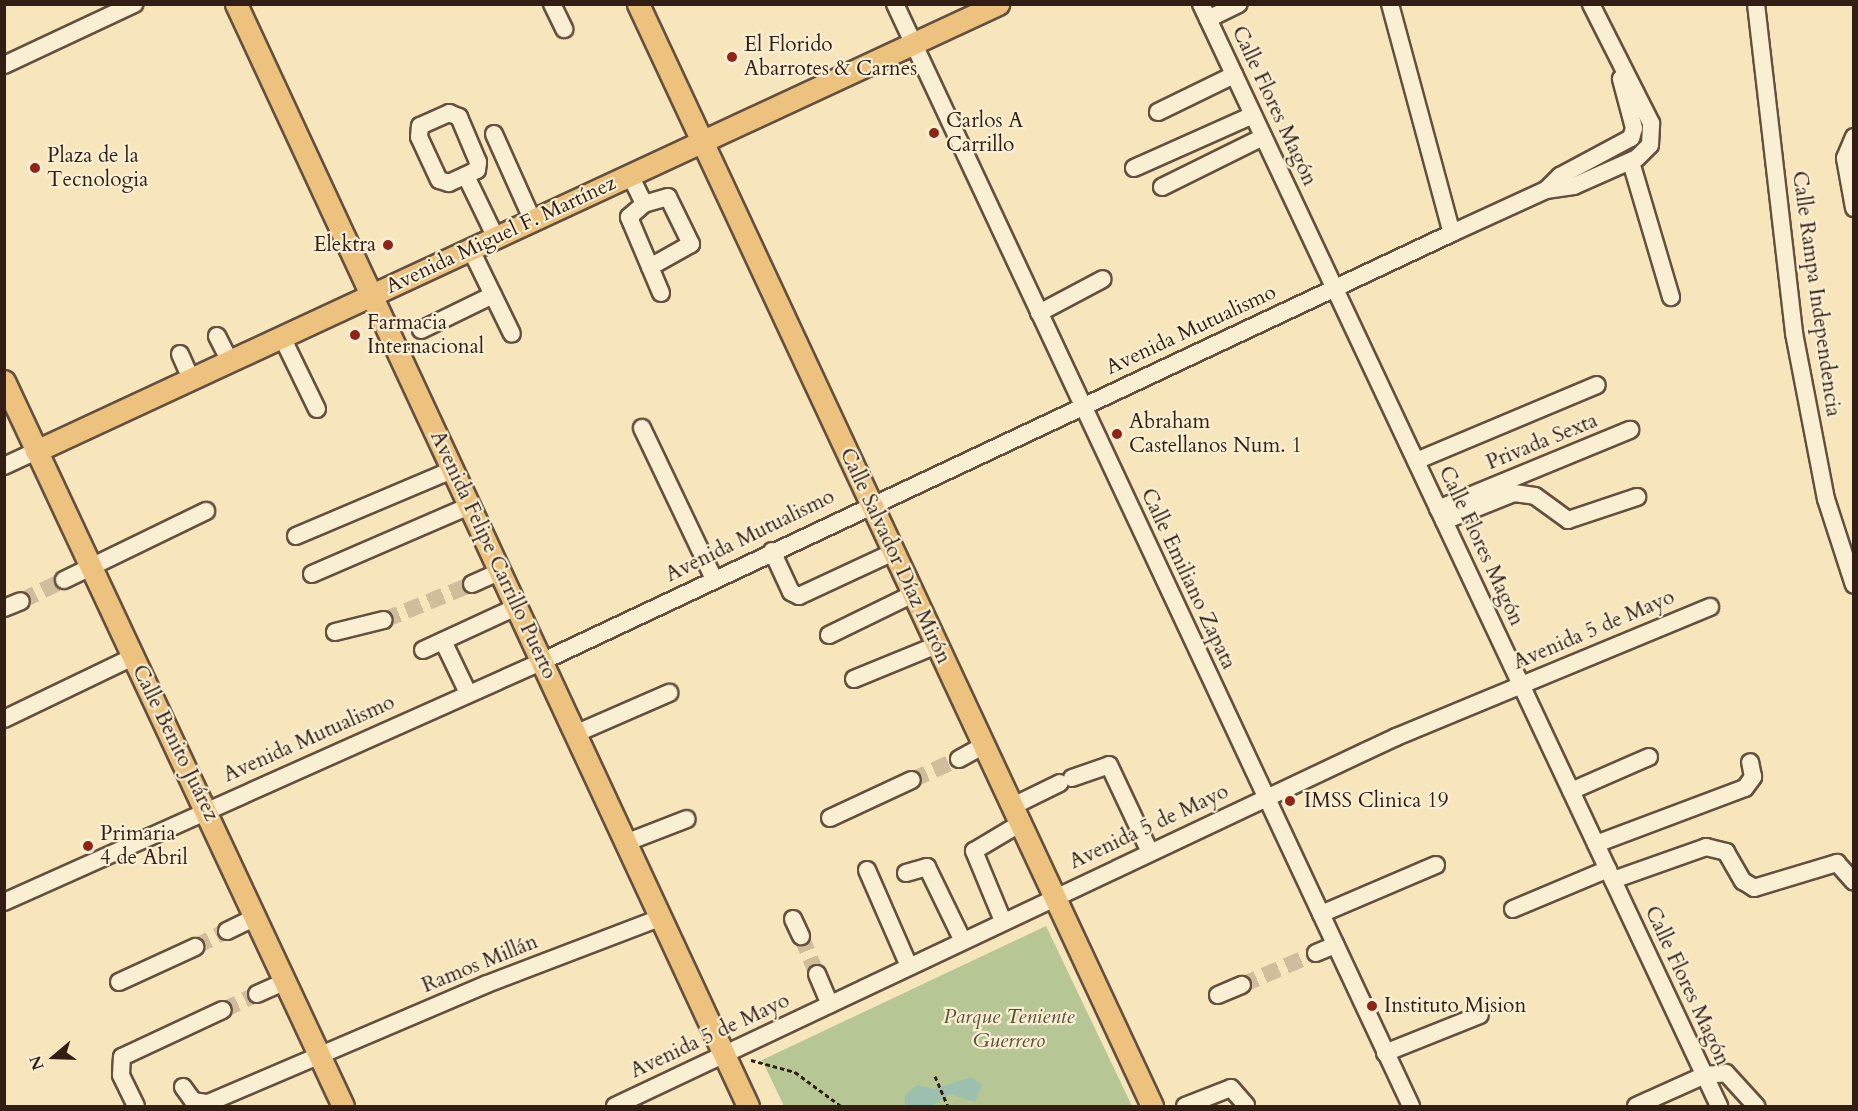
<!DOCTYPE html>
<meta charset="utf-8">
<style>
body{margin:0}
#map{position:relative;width:1858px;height:1111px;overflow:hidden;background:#f7e5bc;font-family:Cardo,serif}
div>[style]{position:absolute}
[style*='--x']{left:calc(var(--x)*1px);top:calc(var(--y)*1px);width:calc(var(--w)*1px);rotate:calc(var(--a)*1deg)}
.green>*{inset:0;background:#b7c695}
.water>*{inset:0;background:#9dbfaf}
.minor-tunnel>*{height:16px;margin-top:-8px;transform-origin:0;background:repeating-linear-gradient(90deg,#d0bd9b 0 16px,transparent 0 24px)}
.path>*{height:3px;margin-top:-1.5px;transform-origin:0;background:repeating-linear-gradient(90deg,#321e15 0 4.5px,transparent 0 7.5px)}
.roads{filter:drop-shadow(2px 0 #63503f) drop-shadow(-2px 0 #63503f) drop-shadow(0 2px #63503f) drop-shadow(0 -2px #63503f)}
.minor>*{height:16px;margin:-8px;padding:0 8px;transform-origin:8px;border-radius:8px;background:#faeed3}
.major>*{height:21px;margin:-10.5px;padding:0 10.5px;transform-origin:10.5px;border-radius:10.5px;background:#ecc27e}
.dots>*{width:16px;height:16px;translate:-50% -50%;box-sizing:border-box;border:3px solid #faeed3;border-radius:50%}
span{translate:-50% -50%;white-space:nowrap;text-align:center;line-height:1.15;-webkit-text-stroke:4.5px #faeed3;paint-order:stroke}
.poi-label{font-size:21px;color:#321e15}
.left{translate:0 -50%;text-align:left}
.right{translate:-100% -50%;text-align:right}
.street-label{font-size:21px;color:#321e15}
.park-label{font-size:21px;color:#5a503b;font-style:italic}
.frame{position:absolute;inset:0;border:6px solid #321e15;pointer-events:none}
.north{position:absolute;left:24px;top:1027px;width:60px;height:60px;-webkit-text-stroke:4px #faeed3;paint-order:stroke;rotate:251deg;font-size:16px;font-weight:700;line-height:24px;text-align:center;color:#321e15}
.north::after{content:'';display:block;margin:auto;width:21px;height:27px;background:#321e15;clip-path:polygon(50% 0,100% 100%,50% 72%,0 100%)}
</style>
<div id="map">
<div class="green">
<i style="clip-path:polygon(1046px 926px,1132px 1106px,784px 1106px,762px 1060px)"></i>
</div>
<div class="water">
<i style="clip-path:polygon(971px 1077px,982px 1085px,975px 1102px,949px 1094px,932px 1106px,905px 1106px,905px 1095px,917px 1085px,935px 1089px)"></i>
</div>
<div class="minor-tunnel">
<i style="--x:21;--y:601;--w:48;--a:-26"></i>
<i style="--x:384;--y:620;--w:95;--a:-22.2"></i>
<i style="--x:912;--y:780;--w:51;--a:-24.1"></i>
<i style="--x:801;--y:936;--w:41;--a:67.2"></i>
<i style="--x:195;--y:947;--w:36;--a:-27"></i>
<i style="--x:1242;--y:985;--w:81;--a:-23.4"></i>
<i style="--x:223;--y:1010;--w:38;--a:-25"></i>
</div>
<div class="path">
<i style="--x:751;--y:1060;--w:46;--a:15.3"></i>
<i style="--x:795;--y:1072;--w:57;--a:36.5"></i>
<i style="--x:935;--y:1076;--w:33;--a:67"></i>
</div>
<div class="roads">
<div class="minor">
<i style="--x:552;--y:4;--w:28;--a:64"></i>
<i style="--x:895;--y:4;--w:1217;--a:64.91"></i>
<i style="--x:1201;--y:4;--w:1218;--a:64.82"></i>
<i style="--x:1390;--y:4;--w:237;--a:74.9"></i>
<i style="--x:1756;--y:4;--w:331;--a:83.4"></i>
<i style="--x:1794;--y:333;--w:169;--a:79.1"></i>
<i style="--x:1826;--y:499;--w:90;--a:72"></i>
<i style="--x:1208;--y:19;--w:34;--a:-26"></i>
<i style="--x:4;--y:65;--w:144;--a:-25.1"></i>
<i style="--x:1158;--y:112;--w:85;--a:-26"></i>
<i style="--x:449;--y:113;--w:11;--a:22"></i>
<i style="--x:459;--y:117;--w:49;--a:67.1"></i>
<i style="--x:478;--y:162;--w:8;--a:97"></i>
<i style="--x:477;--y:170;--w:31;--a:155"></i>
<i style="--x:449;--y:183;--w:10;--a:-163"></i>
<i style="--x:439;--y:180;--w:47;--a:-114.9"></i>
<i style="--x:419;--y:137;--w:11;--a:-85"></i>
<i style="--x:420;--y:126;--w:32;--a:-24"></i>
<i style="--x:494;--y:134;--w:95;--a:65.9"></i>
<i style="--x:1854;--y:137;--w:23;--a:113"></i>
<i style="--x:1845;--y:158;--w:51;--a:79.8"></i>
<i style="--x:1631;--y:162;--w:141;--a:73.5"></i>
<i style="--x:1134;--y:168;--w:130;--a:-24"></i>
<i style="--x:630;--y:175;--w:32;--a:64"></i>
<i style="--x:466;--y:176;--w:69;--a:64.2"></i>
<i style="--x:1162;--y:187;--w:113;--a:-26.3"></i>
<i style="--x:1546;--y:190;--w:20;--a:-45"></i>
<i style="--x:1560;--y:176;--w:81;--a:-28.2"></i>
<i style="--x:1631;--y:138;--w:10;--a:-73"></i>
<i style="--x:1634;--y:128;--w:51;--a:-104.9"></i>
<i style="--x:471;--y:250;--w:93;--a:64"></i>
<i style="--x:650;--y:267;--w:47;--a:-29.3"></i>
<i style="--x:691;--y:244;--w:52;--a:-116.1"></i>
<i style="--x:668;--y:197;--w:25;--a:164"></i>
<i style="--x:644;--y:204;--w:20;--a:139"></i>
<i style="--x:629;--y:217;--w:5;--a:68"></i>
<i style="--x:631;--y:222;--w:77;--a:67.1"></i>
<i style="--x:1039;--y:313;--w:72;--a:-28"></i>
<i style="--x:421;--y:330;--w:80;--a:-25.9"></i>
<i style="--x:217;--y:336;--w:28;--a:63"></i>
<i style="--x:282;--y:337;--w:80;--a:64.1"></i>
<i style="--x:180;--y:354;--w:27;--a:66"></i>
<i style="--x:642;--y:428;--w:167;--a:64.5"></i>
<i style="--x:1416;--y:461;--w:196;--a:-22.8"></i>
<i style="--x:4;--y:466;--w:35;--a:-25"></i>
<i style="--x:1438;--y:509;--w:208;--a:-22.4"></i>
<i style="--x:1444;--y:521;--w:75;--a:-21.8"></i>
<i style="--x:1514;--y:493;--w:21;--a:8"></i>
<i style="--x:1535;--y:496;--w:41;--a:36"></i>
<i style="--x:1568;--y:520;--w:73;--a:-18.4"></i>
<i style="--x:296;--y:536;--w:169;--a:-22.9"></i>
<i style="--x:772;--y:551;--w:45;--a:65.1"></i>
<i style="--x:791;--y:592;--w:9;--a:27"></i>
<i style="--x:799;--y:596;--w:105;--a:-24.9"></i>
<i style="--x:312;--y:574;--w:171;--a:-23.4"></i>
<i style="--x:64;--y:580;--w:158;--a:-25.9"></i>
<i style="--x:472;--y:584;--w:30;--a:-24"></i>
<i style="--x:4;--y:608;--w:18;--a:-22"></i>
<i style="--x:335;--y:632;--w:50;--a:-13.8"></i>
<i style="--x:829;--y:635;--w:93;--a:-26"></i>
<i style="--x:443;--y:641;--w:58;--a:64.3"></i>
<i style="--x:423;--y:650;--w:102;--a:-24.8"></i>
<i style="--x:854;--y:679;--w:90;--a:-22.3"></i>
<i style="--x:4;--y:719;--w:143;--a:-25.7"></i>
<i style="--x:575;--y:734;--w:103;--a:-23.6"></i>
<i style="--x:959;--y:759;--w:29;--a:-29"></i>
<i style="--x:1072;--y:778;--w:39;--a:-19"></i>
<i style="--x:1109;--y:765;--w:96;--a:64.8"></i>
<i style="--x:1571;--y:791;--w:85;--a:-23.6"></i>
<i style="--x:1013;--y:806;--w:52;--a:-26.1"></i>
<i style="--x:830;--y:818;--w:90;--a:-24.9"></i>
<i style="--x:625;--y:843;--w:66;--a:-21.2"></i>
<i style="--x:1596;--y:844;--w:159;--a:-20.6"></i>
<i style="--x:1745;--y:788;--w:14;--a:-54"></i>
<i style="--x:1753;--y:777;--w:15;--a:-101"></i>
<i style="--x:867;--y:870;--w:105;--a:66.4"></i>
<i style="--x:906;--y:873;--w:22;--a:-16"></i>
<i style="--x:927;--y:867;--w:82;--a:64.1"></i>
<i style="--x:1613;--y:880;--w:99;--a:-19.5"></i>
<i style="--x:1706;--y:847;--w:21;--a:14"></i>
<i style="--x:1726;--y:852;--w:34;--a:60"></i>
<i style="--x:1743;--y:881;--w:13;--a:32"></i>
<i style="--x:1754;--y:888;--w:87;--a:-16.8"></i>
<i style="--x:1837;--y:863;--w:25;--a:48"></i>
<i style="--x:4;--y:902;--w:590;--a:-24.09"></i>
<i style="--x:543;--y:661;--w:1005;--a:-25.21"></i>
<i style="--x:1452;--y:233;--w:103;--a:-24.6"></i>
<i style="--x:1546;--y:190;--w:28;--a:-8"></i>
<i style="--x:1574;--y:186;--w:69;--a:-24"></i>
<i style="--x:1637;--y:158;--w:18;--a:-45"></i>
<i style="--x:1650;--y:145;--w:22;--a:-87"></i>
<i style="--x:1651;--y:123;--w:133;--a:-116.8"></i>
<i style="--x:1513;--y:909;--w:103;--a:-22.8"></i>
<i style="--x:1321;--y:914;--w:125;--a:-23.1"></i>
<i style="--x:793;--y:919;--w:19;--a:65"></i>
<i style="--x:1003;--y:921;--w:76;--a:-112.5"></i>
<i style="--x:974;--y:851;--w:55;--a:-30.8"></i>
<i style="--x:227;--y:931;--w:32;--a:-26"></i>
<i style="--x:1316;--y:953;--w:21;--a:-23"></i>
<i style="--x:817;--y:974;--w:33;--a:67"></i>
<i style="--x:119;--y:982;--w:84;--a:-24.7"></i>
<i style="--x:257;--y:994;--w:32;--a:-24"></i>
<i style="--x:1218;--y:995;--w:26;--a:-23"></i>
<i style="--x:1385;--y:1053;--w:102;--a:-21.8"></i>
<i style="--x:183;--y:1087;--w:17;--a:54"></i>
<i style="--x:193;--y:1101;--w:15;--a:8"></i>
<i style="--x:208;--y:1103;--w:303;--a:-23.1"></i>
<i style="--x:487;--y:984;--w:185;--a:-20.9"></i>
<i style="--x:136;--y:1106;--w:34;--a:-116"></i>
<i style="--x:121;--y:1075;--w:18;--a:-87"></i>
<i style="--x:122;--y:1057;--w:111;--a:-25"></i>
<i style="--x:615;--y:1106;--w:864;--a:-25.29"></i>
<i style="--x:1396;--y:737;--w:340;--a:-22.5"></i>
<i style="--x:1185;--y:1106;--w:49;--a:-21.4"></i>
<i style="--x:1231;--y:1088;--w:23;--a:49"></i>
<i style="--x:1636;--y:1106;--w:76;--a:-24.2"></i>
<i style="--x:1705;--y:1075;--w:21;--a:-5"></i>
<i style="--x:1726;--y:1073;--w:45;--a:47.7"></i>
</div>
<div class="major">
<i style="--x:236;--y:4;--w:1215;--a:65.08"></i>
<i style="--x:638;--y:4;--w:1216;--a:64.99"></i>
<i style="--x:4;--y:381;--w:800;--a:64.94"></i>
<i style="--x:36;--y:451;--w:1061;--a:-24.92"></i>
</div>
</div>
<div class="dots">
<i style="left:732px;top:57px;background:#8f2418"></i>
<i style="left:934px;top:133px;background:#8f2418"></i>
<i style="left:35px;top:168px;background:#8f2418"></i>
<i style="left:388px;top:245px;background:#8f2418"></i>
<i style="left:355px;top:335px;background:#8f2418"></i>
<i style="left:1117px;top:434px;background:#8f2418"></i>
<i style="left:1290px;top:801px;background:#8f2418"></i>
<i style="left:88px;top:846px;background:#8f2418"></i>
<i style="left:1372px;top:1006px;background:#8f2418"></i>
</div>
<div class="poi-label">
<span class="left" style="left:744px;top:57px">El Florido<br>Abarrotes &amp; Carnes</span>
<span class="left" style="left:946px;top:133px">Carlos A<br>Carrillo</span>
<span class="left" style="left:47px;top:168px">Plaza de la<br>Tecnologia</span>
<span class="right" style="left:376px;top:245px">Elektra</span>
<span class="left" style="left:367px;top:335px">Farmacia<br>Internacional</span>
<span class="left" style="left:1129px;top:434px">Abraham<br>Castellanos Num. 1</span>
<span class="left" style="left:1304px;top:801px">IMSS Clinica 19</span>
<span class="left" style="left:100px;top:846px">Primaria<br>4 de Abril</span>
<span class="left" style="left:1384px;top:1006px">Instituto Mision</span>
</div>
<div class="street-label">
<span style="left:1274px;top:106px;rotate:65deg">Calle Flores Magón</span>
<span style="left:501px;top:235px;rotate:-25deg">Avenida Miguel F. Martínez</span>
<span style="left:1816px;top:294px;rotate:82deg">Calle Rampa Independencia</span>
<span style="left:1191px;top:330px;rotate:-25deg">Avenida Mutualismo</span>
<span style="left:1542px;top:442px;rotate:-22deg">Privada Sexta</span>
<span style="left:750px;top:536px;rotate:-26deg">Avenida Mutualismo</span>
<span style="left:1481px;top:546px;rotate:65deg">Calle Flores Magón</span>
<span style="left:493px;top:555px;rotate:65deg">Avenida Felipe Carrillo Puerto</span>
<span style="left:895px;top:556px;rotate:65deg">Calle Salvador Díaz Mirón</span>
<span style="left:1188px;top:579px;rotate:65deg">Calle Emiliano Zapata</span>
<span style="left:1594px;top:630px;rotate:-23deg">Avenida 5 de Mayo</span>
<span style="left:309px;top:739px;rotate:-24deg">Avenida Mutualismo</span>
<span style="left:175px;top:743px;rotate:64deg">Calle Benito Juárez</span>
<span style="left:1149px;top:827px;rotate:-25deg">Avenida 5 de Mayo</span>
<span style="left:480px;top:964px;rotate:-22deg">Ramos Millán</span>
<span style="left:1687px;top:986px;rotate:65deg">Calle Flores Magón</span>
<span style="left:710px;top:1036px;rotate:-25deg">Avenida 5 de Mayo</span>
</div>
<div class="park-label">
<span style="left:1009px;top:1029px">Parque Teniente<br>Guerrero</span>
</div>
<div class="frame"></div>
<div class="north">N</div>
</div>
